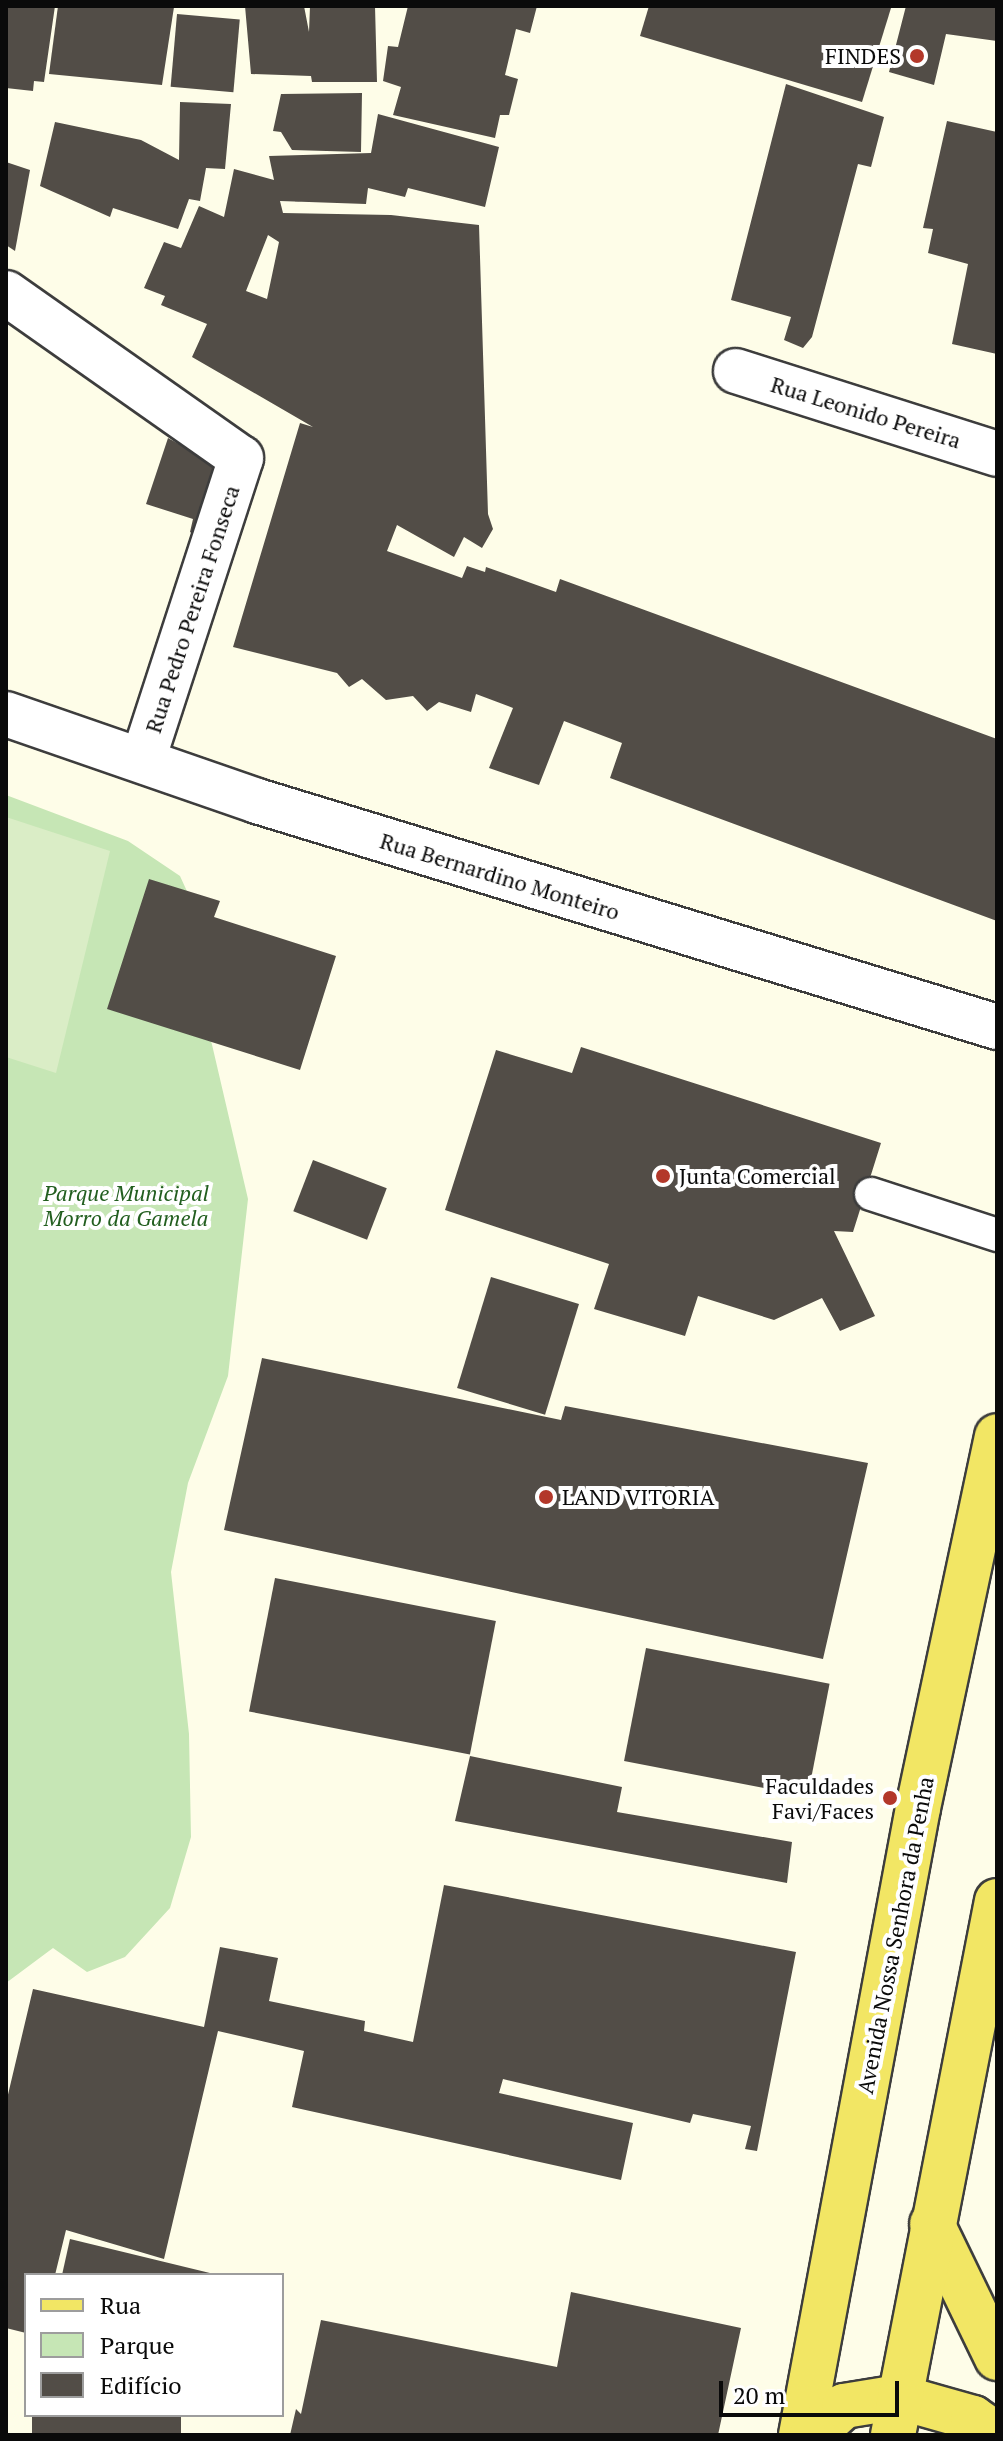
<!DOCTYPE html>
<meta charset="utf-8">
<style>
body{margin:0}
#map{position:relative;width:1003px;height:2441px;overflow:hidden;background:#fefde8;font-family:"PT Serif",serif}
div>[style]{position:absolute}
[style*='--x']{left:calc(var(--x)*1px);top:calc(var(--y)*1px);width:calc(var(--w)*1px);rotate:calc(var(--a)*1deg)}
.green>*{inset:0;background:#c6e6b5}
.pitch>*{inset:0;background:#daedc6}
.building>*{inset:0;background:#524d47;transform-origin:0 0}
.roads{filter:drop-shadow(2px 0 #3d3d3d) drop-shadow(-2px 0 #3d3d3d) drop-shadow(0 2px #3d3d3d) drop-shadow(0 -2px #3d3d3d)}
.lane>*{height:32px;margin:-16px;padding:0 16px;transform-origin:16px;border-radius:16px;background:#fff}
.street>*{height:44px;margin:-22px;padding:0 22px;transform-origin:22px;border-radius:22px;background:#fff}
.primary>*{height:44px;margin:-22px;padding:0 22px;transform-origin:22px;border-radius:22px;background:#f2e664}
.dots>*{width:22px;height:22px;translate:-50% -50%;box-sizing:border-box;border:4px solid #fff;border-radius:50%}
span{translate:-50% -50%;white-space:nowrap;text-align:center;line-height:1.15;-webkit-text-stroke:8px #fff;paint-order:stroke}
.poi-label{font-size:22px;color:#0a0a0a}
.right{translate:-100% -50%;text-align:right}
.left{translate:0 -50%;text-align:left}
.street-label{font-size:22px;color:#0a0a0a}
.park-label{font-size:22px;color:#225e1f;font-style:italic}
.frame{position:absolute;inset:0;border:8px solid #0a0a0a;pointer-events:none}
.legend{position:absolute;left:24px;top:2273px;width:260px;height:144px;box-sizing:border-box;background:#fff;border:2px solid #9d9d9d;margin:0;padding:10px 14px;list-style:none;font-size:24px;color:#0a0a0a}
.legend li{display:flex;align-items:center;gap:16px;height:40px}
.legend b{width:40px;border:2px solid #9d9d9d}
.scale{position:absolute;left:719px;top:2381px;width:180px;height:36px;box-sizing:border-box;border:4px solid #0a0a0a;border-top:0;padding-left:10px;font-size:24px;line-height:28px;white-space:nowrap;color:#0a0a0a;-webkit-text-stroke:6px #fff;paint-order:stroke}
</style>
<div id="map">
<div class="green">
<i style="clip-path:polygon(6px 795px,128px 841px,180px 876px,206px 933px,203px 1006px,248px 1199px,228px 1376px,188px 1483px,171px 1572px,189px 1734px,191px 1837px,170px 1908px,125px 1957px,87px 1972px,53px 1948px,6px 1983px)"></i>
</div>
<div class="pitch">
<i style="clip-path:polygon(6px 817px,110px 851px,56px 1073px,6px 1057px)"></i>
</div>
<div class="building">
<i style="clip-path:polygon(6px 6px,55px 6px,44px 82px,34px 81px,33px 91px,6px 88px)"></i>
<i style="clip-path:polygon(58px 6px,174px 7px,162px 85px,49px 74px)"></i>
<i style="clip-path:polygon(245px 6px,304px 6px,309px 32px,310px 6px,375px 6px,377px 82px,312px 82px,311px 76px,251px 74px)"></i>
<i style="clip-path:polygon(408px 6px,537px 6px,530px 33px,516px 29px,505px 75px,518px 79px,509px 115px,500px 115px,495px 138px,393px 115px,401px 87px,383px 81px,388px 46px,398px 47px)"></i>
<i style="clip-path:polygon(649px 6px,885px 6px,891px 8px,862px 102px,640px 36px)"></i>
<i style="clip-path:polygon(906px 6px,997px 6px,997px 41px,946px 34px,934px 85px,889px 72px)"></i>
<i style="left:177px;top:14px;width:63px;height:73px;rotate:5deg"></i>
<i style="clip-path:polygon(786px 84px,884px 117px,871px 167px,858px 164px,812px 337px,803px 348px,784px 340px,791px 317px,731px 300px)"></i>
<i style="clip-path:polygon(362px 93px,361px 152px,292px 150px,281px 132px,273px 131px,281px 94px)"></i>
<i style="clip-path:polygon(180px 102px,231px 104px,225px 169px,206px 168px,200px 201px,189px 199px,178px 229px,113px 208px,110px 217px,40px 186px,55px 122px,141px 140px,179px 160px)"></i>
<i style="clip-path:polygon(evenodd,378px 114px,499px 147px,485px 207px,408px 188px,405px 197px,368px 188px,366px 204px,280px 201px,283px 213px,391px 215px,479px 225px,488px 514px,493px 529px,482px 548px,464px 537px,454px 557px,397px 525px,387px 551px,462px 578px,467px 566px,485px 572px,486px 567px,556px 592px,560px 579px,997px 739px,997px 921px,610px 778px,622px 743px,564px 721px,539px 785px,489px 768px,513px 708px,476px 694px,471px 712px,439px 702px,427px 711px,413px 696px,386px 700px,362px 679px,349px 687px,337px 673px,233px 647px,300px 423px,313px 427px,192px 357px,207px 324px,161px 305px,165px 296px,144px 288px,164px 242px,181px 248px,199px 206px,224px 217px,234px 169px,274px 180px,269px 156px,371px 153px,378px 114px,268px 235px,279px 242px,267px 299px,246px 291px,268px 235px)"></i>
<i style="clip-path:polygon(947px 121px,997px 132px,997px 354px,952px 344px,968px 264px,928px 253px,933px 229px,923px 228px)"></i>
<i style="clip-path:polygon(6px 162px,30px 170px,15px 251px,6px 245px)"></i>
<i style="clip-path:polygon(168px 438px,215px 464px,220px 477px,200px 539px,190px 532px,193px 519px,146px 504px)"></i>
<i style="clip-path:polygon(149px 879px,220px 901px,214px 917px,336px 956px,300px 1070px,107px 1009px)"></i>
<i style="clip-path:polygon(581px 1047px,881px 1143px,853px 1232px,834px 1231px,875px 1316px,840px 1331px,822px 1298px,774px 1320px,698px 1296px,685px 1336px,594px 1309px,609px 1264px,445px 1210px,496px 1050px,572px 1073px)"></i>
<i style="left:313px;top:1160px;width:79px;height:55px;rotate:21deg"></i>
<i style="left:491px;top:1277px;width:92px;height:116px;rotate:17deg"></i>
<i style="clip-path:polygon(262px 1358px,561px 1420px,565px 1406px,868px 1463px,823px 1659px,224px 1530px)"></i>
<i style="left:275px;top:1578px;width:225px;height:136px;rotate:11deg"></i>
<i style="left:646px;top:1648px;width:187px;height:115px;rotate:11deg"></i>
<i style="clip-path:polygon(470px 1756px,622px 1787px,617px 1812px,792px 1842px,787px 1883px,455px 1821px)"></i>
<i style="clip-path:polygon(444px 1885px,796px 1952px,757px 2151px,745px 2149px,751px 2126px,693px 2114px,690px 2123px,503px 2079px,499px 2093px,633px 2123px,621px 2180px,292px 2107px,304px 2051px,218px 2031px,164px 2259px,66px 2230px,55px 2275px,26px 2275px,26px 2333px,6px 2328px,6px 2103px,33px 1989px,204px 2027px,220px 1947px,278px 1958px,269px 2001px,365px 2021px,364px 2031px,413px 2042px)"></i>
<i style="clip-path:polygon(70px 2239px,214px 2274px,214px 2275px,62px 2275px)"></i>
<i style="clip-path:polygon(571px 2292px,741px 2328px,718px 2435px,290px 2435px,296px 2409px,301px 2414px,321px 2320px,557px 2367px)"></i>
<i style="left:32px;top:2415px;width:149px;height:21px"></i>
</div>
<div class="roads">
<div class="lane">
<i style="--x:871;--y:1194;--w:133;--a:18"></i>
</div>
<div class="street">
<i style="--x:6;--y:293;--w:287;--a:35.1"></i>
<i style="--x:241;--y:458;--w:317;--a:108"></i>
<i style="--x:736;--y:371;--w:274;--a:17.6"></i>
<i style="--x:6;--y:714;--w:266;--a:19.1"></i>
<i style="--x:257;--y:801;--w:774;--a:16.98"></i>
</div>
<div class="primary">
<i style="--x:932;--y:2224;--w:149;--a:64.1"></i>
<i style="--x:801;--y:2435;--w:638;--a:-79.43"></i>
<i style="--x:918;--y:1808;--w:380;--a:-78"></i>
<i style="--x:812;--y:2435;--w:43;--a:-42.2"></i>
<i style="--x:844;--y:2406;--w:56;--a:-9.3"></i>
<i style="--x:899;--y:2397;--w:77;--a:15.8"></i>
<i style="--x:973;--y:2418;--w:29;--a:35"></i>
<i style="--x:893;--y:2435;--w:544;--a:-78.98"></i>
</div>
</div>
<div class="dots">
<i style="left:917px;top:56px;background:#b3382a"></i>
<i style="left:663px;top:1176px;background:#b3382a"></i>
<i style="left:546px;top:1497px;background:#b3382a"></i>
<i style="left:890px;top:1798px;background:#b3382a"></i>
</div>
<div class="poi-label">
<span class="right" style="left:901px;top:56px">FINDES</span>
<span class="left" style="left:679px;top:1176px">Junta Comercial</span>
<span class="left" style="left:562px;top:1497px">LAND VITORIA</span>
<span class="right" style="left:874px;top:1798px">Faculdades<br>Favi/Faces</span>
</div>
<div class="street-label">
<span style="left:866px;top:412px;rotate:17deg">Rua Leonido Pereira</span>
<span style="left:192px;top:609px;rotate:-72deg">Rua Pedro Pereira Fonseca</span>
<span style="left:500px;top:876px;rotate:17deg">Rua Bernardino Monteiro</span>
<span style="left:895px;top:1935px;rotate:-79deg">Avenida Nossa Senhora da Penha</span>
</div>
<div class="park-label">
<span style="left:126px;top:1205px">Parque Municipal<br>Morro da Gamela</span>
</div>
<div class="frame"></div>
<ul class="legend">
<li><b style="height:10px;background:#f2e664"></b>Rua</li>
<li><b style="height:22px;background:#c6e6b5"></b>Parque</li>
<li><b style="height:22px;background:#524d47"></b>Edifício</li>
</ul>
<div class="scale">20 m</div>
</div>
